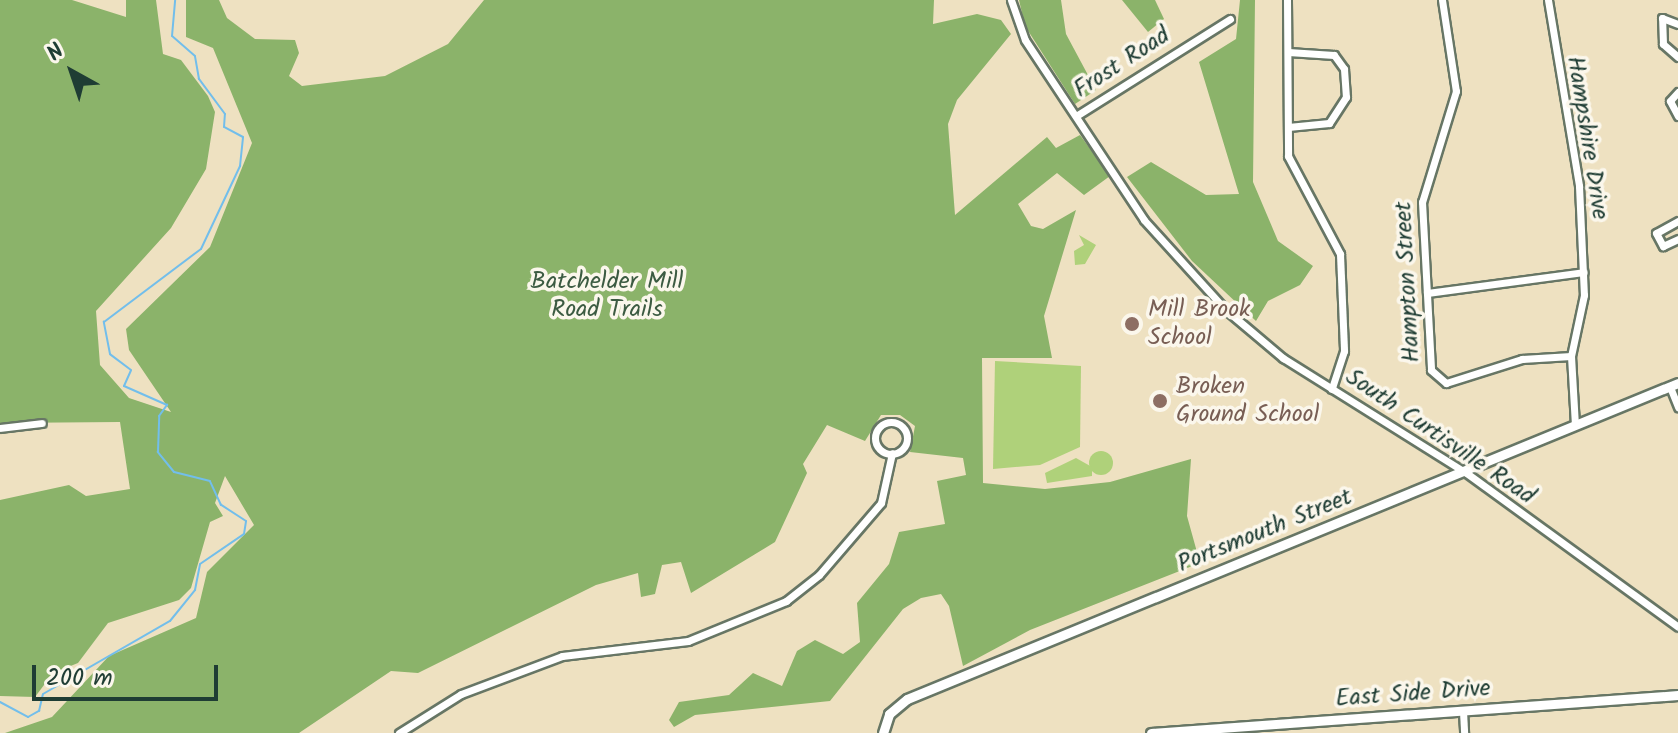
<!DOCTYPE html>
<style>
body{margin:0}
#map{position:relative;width:1678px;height:733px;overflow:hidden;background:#eee1c1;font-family:Kalam,sans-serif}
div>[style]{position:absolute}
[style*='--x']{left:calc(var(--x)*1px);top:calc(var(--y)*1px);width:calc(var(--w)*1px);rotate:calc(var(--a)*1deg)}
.green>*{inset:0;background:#afd17a}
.round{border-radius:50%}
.forest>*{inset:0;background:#8bb36a}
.stream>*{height:2px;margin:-1px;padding:0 1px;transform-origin:1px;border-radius:1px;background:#72beeb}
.roads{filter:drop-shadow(2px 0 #677665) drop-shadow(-2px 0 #677665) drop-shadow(0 2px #677665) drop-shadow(0 -2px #677665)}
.street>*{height:7px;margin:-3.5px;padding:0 3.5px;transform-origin:3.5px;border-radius:3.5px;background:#fff}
.street>.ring{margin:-3.5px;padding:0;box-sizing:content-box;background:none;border:7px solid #fff;border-radius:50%}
.secondary>*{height:9px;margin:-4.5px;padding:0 4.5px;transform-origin:4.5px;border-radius:4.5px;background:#fff}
.dots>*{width:22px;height:22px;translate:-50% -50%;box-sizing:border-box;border:4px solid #fbf7ec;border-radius:50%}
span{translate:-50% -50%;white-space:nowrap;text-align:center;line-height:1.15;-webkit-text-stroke:7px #fbf7ec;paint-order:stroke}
.street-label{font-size:24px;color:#1f3d34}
.park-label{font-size:24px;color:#3c5b42}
.education-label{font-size:24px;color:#785e54}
.left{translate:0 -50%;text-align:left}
.north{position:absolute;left:32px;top:32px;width:80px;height:80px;-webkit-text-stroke:6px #fbf7ec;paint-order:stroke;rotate:320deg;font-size:22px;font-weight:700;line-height:32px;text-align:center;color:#1f3d34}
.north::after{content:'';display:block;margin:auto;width:28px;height:36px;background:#1f3d34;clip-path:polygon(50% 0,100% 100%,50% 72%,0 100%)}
.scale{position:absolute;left:32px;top:665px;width:186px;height:36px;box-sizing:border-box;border:4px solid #1f3d34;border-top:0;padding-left:10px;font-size:24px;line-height:28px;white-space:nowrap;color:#1f3d34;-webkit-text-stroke:6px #fbf7ec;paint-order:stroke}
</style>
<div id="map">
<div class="green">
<i style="clip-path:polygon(1079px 235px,1096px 245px,1085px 264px,1075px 265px,1074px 251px,1084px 245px)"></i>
<i style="clip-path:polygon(995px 361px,1081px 366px,1080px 447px,1040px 465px,993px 469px)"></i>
<i class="round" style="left:1089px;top:451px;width:24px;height:24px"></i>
<i style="clip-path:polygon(1076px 458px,1092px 467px,1092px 476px,1047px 483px,1045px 473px)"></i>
</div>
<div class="forest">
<i style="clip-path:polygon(0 0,72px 0,126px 17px,126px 0,156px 0,163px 54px,181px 60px,208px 96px,215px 112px,206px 169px,171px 228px,96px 311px,100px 365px,129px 398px,171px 412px,129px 350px,126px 329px,210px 247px,252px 143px,213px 48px,186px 37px,186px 0,219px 0,227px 18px,255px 39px,295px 40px,299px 53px,289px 76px,302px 86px,385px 76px,448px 44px,484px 0,934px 0,933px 24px,977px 14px,1001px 20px,1011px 34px,957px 100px,948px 124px,955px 215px,1047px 137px,1056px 148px,1080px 135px,1110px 176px,1084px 195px,1057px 173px,1018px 204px,1031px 226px,1043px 229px,1076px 210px,1044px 316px,1052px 358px,982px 358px,983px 483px,1045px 489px,1110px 482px,1191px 459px,1187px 516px,1200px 563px,1030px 630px,963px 666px,949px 606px,941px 594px,921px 598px,903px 609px,830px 701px,695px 715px,674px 727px,669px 720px,679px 702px,729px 695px,753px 673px,782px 686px,797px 651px,815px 640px,843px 654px,860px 642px,857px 603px,889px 564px,899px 532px,945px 524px,937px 481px,966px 475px,963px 458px,910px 452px,915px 426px,900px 415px,881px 415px,865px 441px,827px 425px,803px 464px,807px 473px,775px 542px,691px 593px,681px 562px,662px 565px,655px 594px,641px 597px,638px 573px,596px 585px,418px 673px,391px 671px,299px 733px,5px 733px,52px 717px,109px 656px,196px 618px,207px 572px,254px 525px,225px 476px,215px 503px,223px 516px,210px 522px,191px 588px,179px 600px,108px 623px,78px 663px,53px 673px,35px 697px,0 696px,0 500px,69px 485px,86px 496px,130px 489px,120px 422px,0 423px)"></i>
<i style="clip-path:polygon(1019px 0,1061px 0,1066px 34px,1096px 90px,1075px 104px,1025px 26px)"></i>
<i style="clip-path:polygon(1122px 0,1155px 0,1164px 19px,1148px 32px)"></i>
<i style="clip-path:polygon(1240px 0,1255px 0,1253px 182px,1278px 241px,1313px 266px,1300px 285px,1268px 301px,1256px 321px,1192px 261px,1127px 177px,1151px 162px,1206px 195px,1239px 194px,1199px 62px,1236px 39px)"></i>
</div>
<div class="stream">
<i style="--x:0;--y:702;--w:32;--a:28"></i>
<i style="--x:28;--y:717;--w:13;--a:-29"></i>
<i style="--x:39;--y:711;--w:17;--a:-77"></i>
<i style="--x:43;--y:694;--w:146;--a:-29.9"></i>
<i style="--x:170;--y:621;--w:40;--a:-51"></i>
<i style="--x:195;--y:590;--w:26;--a:-79"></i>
<i style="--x:200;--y:564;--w:53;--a:-34.3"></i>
<i style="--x:244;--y:534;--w:13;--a:-81"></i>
<i style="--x:246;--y:521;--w:30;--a:-147"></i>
<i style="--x:221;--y:505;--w:26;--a:-115"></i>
<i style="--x:210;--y:481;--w:37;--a:-166"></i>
<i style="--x:174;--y:472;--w:26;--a:-129"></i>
<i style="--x:158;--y:452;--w:36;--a:-88"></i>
<i style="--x:159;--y:416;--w:14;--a:-54"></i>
<i style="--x:167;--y:405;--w:47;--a:-156.2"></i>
<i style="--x:124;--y:386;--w:17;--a:-66"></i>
<i style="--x:131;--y:370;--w:26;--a:-143"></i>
<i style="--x:110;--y:354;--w:33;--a:-101"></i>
<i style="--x:104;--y:322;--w:121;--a:-37"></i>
<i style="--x:201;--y:249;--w:92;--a:-64.8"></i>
<i style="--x:240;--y:166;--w:29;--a:-84"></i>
<i style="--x:243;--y:137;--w:21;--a:-152"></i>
<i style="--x:224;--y:127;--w:13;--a:-86"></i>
<i style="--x:225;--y:114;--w:44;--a:-126.6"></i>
<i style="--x:199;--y:79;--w:23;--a:-100"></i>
<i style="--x:195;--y:56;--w:30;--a:-139"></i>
<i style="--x:172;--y:36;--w:36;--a:-85"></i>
</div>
<div class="roads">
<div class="street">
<i style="--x:1011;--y:0;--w:42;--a:70.7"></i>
<i style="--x:1025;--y:40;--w:216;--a:56.5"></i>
<i style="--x:1144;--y:220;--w:122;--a:47.7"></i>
<i style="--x:1226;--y:310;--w:75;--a:40.1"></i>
<i style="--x:1283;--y:358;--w:215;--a:32.1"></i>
<i style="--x:1465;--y:472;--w:263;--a:36"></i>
<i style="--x:1287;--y:0;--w:156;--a:89.6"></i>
<i style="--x:1288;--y:156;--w:111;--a:62"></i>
<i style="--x:1340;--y:254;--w:97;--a:87.6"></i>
<i style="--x:1344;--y:351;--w:40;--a:108"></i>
<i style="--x:1442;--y:0;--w:92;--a:81.3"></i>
<i style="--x:1456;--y:91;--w:116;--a:107"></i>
<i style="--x:1422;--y:202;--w:168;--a:86.9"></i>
<i style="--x:1431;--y:370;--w:20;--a:41"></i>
<i style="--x:1446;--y:383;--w:80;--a:-17.5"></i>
<i style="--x:1522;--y:359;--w:49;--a:-3.5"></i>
<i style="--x:1548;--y:0;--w:189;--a:80.5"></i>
<i style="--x:1579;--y:186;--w:109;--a:87.4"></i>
<i style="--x:1584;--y:295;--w:62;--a:102"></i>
<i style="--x:1571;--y:356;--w:69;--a:86.7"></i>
<i style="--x:1288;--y:52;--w:46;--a:3.7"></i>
<i style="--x:1334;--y:55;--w:17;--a:54"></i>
<i style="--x:1344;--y:69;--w:28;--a:86"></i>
<i style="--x:1346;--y:97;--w:31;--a:123"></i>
<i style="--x:1329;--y:123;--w:41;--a:174.4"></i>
<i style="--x:1678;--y:57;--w:20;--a:-139"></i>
<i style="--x:1663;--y:44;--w:26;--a:-92"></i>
<i style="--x:1662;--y:18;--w:17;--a:21"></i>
<i style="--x:1678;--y:92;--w:12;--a:132"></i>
<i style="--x:1670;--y:101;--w:17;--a:62"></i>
<i style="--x:1076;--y:116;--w:182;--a:-32.2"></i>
<i style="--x:1678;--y:221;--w:25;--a:151"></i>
<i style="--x:1656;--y:233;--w:15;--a:62"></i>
<i style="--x:1663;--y:246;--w:17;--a:-25"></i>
<i style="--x:1427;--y:293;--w:158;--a:-7.6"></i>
<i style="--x:1670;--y:387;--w:22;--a:68"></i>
<i class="ring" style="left:875px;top:422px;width:25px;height:25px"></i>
<i style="--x:0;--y:428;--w:42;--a:-6.8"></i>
<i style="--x:1463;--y:711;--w:22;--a:87"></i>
<i style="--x:399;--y:733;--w:73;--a:-32.2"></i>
<i style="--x:461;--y:694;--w:108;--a:-20.6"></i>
<i style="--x:562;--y:656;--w:127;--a:-6.8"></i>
<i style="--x:688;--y:641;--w:106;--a:-22.2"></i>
<i style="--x:786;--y:601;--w:42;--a:-38.2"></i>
<i style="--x:819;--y:575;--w:95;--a:-49.3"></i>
<i style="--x:881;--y:503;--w:51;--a:-77.6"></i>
</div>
<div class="secondary">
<i style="--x:883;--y:733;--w:20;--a:-72"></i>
<i style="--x:889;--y:714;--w:23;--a:-40"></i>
<i style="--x:907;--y:699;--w:833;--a:-22.29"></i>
<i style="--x:1151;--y:733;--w:528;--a:-4.12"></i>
</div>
</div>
<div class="dots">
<i style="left:1132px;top:324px;background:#8d6e63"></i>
<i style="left:1160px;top:401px;background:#8d6e63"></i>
</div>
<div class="street-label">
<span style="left:1122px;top:63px;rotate:-33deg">Frost Road</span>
<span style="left:1587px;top:138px;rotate:81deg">Hampshire Drive</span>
<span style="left:1408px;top:282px;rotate:-93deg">Hampton Street</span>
<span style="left:1440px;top:437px;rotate:34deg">South Curtisville Road</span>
<span style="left:1265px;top:531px;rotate:-22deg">Portsmouth Street</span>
<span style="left:1413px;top:694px;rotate:-4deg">East Side Drive</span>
</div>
<div class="park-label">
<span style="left:607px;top:296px">Batchelder Mill<br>Road Trails</span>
</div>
<div class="education-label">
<span class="left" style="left:1148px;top:324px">Mill Brook<br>School</span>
<span class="left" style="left:1176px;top:401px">Broken<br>Ground School</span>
</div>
<div class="north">N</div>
<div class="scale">200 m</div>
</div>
